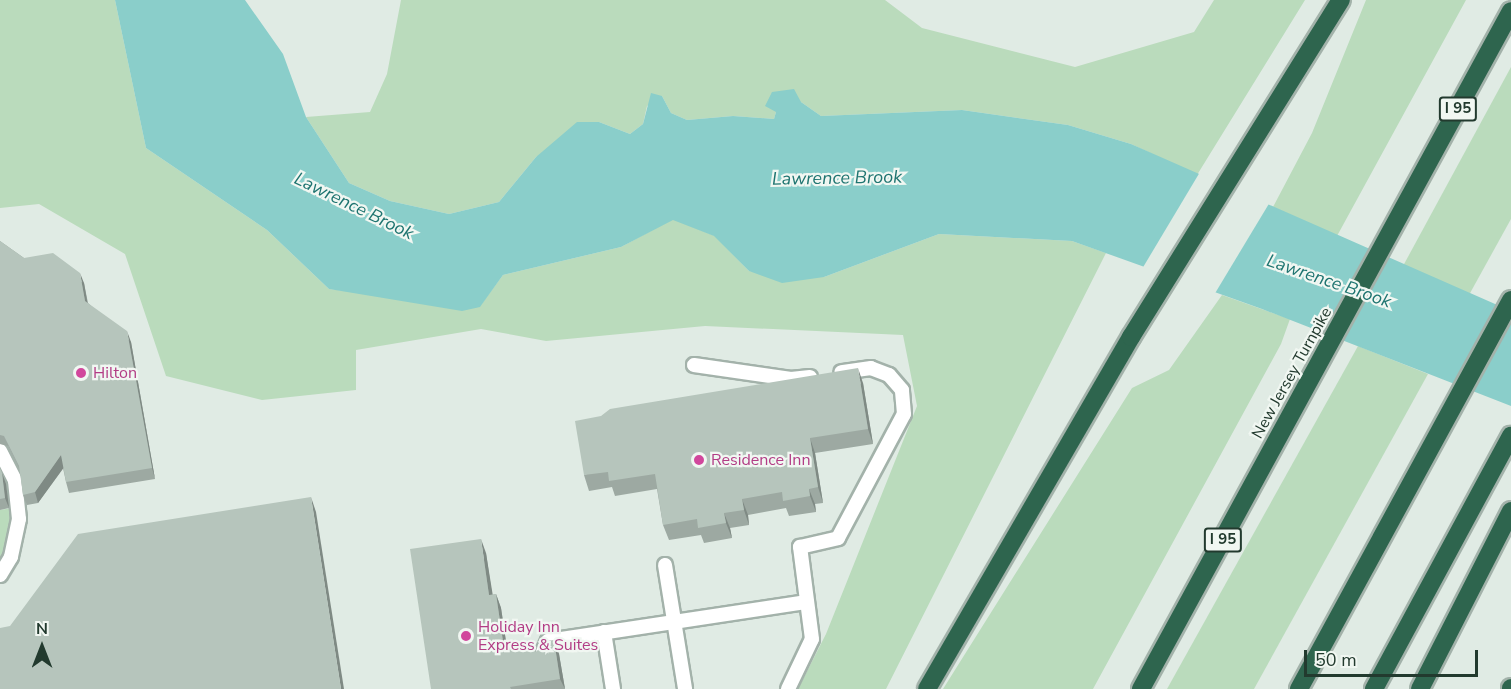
<!DOCTYPE html>
<style>
body{margin:0}
#map{position:relative;width:1511px;height:689px;overflow:hidden;background:#e0ebe4;font-family:"Nunito Sans",sans-serif}
div>[style]{position:absolute}
[style*='--x']{left:calc(var(--x)*1px);top:calc(var(--y)*1px);width:calc(var(--w)*1px);rotate:calc(var(--a)*1deg)}
.green>*{inset:0;background:#badbbc}
.water>*{inset:0;background:#8aceca}
.pier>*{inset:0;background:#e0ebe4}
.roads{filter:drop-shadow(2px 0 #a3b2aa) drop-shadow(-2px 0 #a3b2aa) drop-shadow(0 2px #a3b2aa) drop-shadow(0 -2px #a3b2aa)}
.service>*{height:14px;margin:-7px;padding:0 7px;transform-origin:7px;border-radius:7px;background:#fff}
.motorway>*{height:18px;margin:-9px;padding:0 9px;transform-origin:9px;border-radius:9px;background:#2e654e}
.wall>*{inset:0;background:#9da9a2}
.shaded-wall>*{inset:0;background:#7f8a84}
.building>*{inset:0;background:#b6c5bc}
.dots>*{width:16px;height:16px;translate:-50% -50%;box-sizing:border-box;border:3px solid #f1f7f2;border-radius:50%}
span{translate:-50% -50%;white-space:nowrap;text-align:center;line-height:1.15;-webkit-text-stroke:4.5px #f1f7f2;paint-order:stroke}
.shield-label span{padding:2px 4px;background:#f1f7f2;border:2px solid;border-radius:4px;-webkit-text-stroke-width:0}
.shield-label{font-size:15px;color:#223a2e;font-weight:700}
.hotel-label{font-size:16px;color:#b23c85}
.left{translate:0 -50%;text-align:left}
.street-label{font-size:16px;color:#223a2e}
.water-label{font-size:18px;color:#1e7470;font-style:italic}
.north{position:absolute;left:12px;top:617px;width:60px;height:60px;-webkit-text-stroke:4px #f1f7f2;paint-order:stroke;rotate:0deg;font-size:16px;font-weight:700;line-height:24px;text-align:center;color:#223a2e}
.north::after{content:'';display:block;margin:auto;width:21px;height:27px;background:#223a2e;clip-path:polygon(50% 0,100% 100%,50% 72%,0 100%)}
.scale{position:absolute;left:1304px;top:650px;width:174px;height:27px;box-sizing:border-box;border:3px solid #223a2e;border-top:0;padding-left:8px;font-size:18px;line-height:21px;white-space:nowrap;color:#223a2e;-webkit-text-stroke:4px #f1f7f2;paint-order:stroke}
</style>
<div id="map">
<div class="green">
<i style="clip-path:polygon(0 0,115px 0,146px 148px,267px 230px,329px 289px,480px 306px,503px 275px,621px 247px,673px 219px,715px 236px,749px 271px,824px 277px,939px 234px,1072px 241px,1106px 253px,886px 689px,798px 689px,826px 634px,917px 406px,903px 335px,705px 326px,546px 341px,481px 329px,356px 350px,356px 390px,262px 400px,166px 376px,125px 254px,39px 204px,0 208px)"></i>
<i style="clip-path:polygon(401px 0,885px 0,922px 28px,1075px 67px,1194px 32px,1214px 0,1305px 0,1197px 175px,1131px 144px,1068px 125px,962px 110px,821px 116px,801px 102px,776px 112px,774px 119px,733px 116px,687px 120px,671px 113px,662px 96px,647px 106px,643px 124px,630px 134px,599px 122px,536px 157px,499px 202px,449px 214px,390px 201px,349px 183px,306px 117px,370px 112px,387px 74px)"></i>
<i style="clip-path:polygon(1366px 0,1466px 0,1337px 236px,1273px 207px,1312px 133px)"></i>
<i style="clip-path:polygon(1511px 67px,1511px 219px,1469px 295px,1403px 266px)"></i>
<i style="clip-path:polygon(1222px 295px,1290px 319px,1281px 344px,1093px 689px,943px 689px,1132px 388px,1169px 370px)"></i>
<i style="clip-path:polygon(1358px 346px,1428px 374px,1254px 689px,1167px 689px)"></i>
<i style="clip-path:polygon(18px 507px,0 575px,0 510px)"></i>
</div>
<div class="water">
<i style="clip-path:polygon(115px 0,245px 0,283px 54px,306px 117px,349px 183px,390px 201px,449px 214px,499px 202px,536px 157px,577px 122px,599px 122px,630px 134px,643px 124px,651px 93px,662px 96px,671px 113px,687px 120px,733px 116px,774px 119px,776px 112px,765px 106px,772px 92px,794px 89px,801px 102px,821px 116px,962px 110px,1068px 125px,1131px 144px,1511px 311px,1511px 406px,1262px 309px,1072px 241px,939px 234px,824px 277px,782px 283px,749px 271px,714px 236px,673px 220px,621px 247px,503px 275px,480px 307px,462px 311px,329px 289px,267px 230px,146px 148px)"></i>
</div>
<div class="pier">
<i style="clip-path:polygon(1200px 172px,1270px 202px,1214px 295px,1142px 269px)"></i>
</div>
<div class="roads">
<div class="service">
<i style="--x:694;--y:365;--w:98;--a:8.2"></i>
<i style="--x:791;--y:379;--w:19;--a:-6"></i>
<i style="--x:0;--y:451;--w:34;--a:63"></i>
<i style="--x:15;--y:481;--w:38;--a:84"></i>
<i style="--x:19;--y:519;--w:39;--a:102"></i>
<i style="--x:11;--y:557;--w:21;--a:121"></i>
<i style="--x:665;--y:565;--w:126;--a:80.8"></i>
<i style="--x:604;--y:632;--w:58;--a:81"></i>
<i style="--x:543;--y:652;--w:12;--a:-66"></i>
<i style="--x:548;--y:641;--w:262;--a:-8.6"></i>
<i style="--x:788;--y:689;--w:55;--a:-64.4"></i>
<i style="--x:812;--y:639;--w:93;--a:-97.4"></i>
<i style="--x:800;--y:547;--w:39;--a:-13"></i>
<i style="--x:838;--y:538;--w:140;--a:-62"></i>
<i style="--x:904;--y:414;--w:24;--a:-95"></i>
<i style="--x:902;--y:390;--w:20;--a:-131"></i>
<i style="--x:889;--y:375;--w:19;--a:-159"></i>
<i style="--x:871;--y:368;--w:30;--a:172"></i>
</div>
<div class="motorway">
<i style="--x:927;--y:689;--w:407;--a:-59.9"></i>
<i style="--x:1131;--y:337;--w:397;--a:-58.1"></i>
<i style="--x:1141;--y:689;--w:772;--a:-61.38"></i>
<i style="--x:1299;--y:689;--w:443;--a:-61.4"></i>
<i style="--x:1374;--y:689;--w:288;--a:-61.6"></i>
<i style="--x:1420;--y:689;--w:200;--a:-62.9"></i>
<i style="--x:1511;--y:689;--w:1;--a:-90"></i>
</div>
</div>
<div class="wall">
<i style="clip-path:polygon(0 241px,24px 258px,84px 283px,88px 303px,131px 342px,155px 479px,69px 493px,66px 482px,63px 468px,38px 503px,27px 505px,23px 495px,20px 470px,8px 446px,0 444px)"></i>
<i style="clip-path:polygon(863px 383px,873px 444px,815px 453px,823px 503px,815px 504px,816px 512px,789px 516px,786px 508px,748px 515px,749px 525px,730px 528px,732px 538px,704px 543px,701px 535px,669px 540px,663px 525px,657px 489px,615px 496px,612px 487px,589px 491px,584px 475px)"></i>
<i style="clip-path:polygon(0 468px,6px 484px,9px 508px,0 510px)"></i>
<i style="clip-path:polygon(486px 553px,492px 595px,496px 594px,501px 608px,507px 648px,536px 652px,554px 640px,559px 654px,565px 689px,431px 689px)"></i>
</div>
<div class="shaded-wall">
<i style="clip-path:polygon(80px 273px,84px 283px,89px 312px,85px 301px)"></i>
<i style="clip-path:polygon(127px 331px,131px 342px,155px 479px,152px 468px)"></i>
<i style="clip-path:polygon(858px 368px,863px 383px,873px 444px,868px 429px)"></i>
<i style="clip-path:polygon(810px 438px,815px 453px,823px 503px,818px 487px)"></i>
<i style="clip-path:polygon(61px 455px,65px 466px,38px 503px,35px 492px)"></i>
<i style="clip-path:polygon(2px 473px,6px 484px,9px 508px,5px 498px)"></i>
<i style="clip-path:polygon(809px 489px,815px 504px,816px 512px,810px 496px)"></i>
<i style="clip-path:polygon(311px 497px,316px 512px,344px 689px,341px 689px)"></i>
<i style="clip-path:polygon(742px 499px,748px 515px,749px 525px,744px 510px)"></i>
<i style="clip-path:polygon(724px 513px,730px 528px,732px 538px,726px 523px)"></i>
<i style="clip-path:polygon(481px 539px,486px 553px,495px 609px,489px 595px)"></i>
<i style="clip-path:polygon(496px 594px,501px 608px,509px 662px,504px 648px)"></i>
<i style="clip-path:polygon(554px 640px,559px 654px,565px 689px,560px 679px)"></i>
</div>
<div class="building">
<i style="clip-path:polygon(0 241px,24px 258px,53px 253px,80px 273px,85px 301px,127px 331px,152px 468px,66px 482px,61px 455px,35px 492px,23px 495px,19px 466px,4px 436px,0 435px)"></i>
<i style="clip-path:polygon(858px 368px,868px 429px,810px 438px,818px 487px,809px 489px,810px 496px,783px 501px,782px 492px,742px 499px,744px 510px,724px 513px,726px 523px,698px 528px,697px 519px,663px 525px,655px 474px,609px 481px,608px 472px,584px 475px,575px 421px,601px 416px,610px 409px)"></i>
<i style="clip-path:polygon(0 468px,2px 473px,5px 498px,0 499px)"></i>
<i style="clip-path:polygon(311px 497px,341px 689px,0 689px,0 628px,10px 626px,78px 534px)"></i>
<i style="clip-path:polygon(481px 539px,489px 595px,496px 594px,504px 648px,526px 644px,536px 652px,546px 641px,554px 640px,560px 679px,510px 687px,511px 689px,431px 689px,410px 549px)"></i>
</div>
<div class="dots">
<i style="left:81px;top:373px;background:#d1479c"></i>
<i style="left:699px;top:460px;background:#d1479c"></i>
<i style="left:466px;top:636px;background:#d1479c"></i>
</div>
<div class="shield-label">
<span style="left:1458px;top:109px">I 95</span>
<span style="left:1223px;top:540px">I 95</span>
</div>
<div class="hotel-label">
<span class="left" style="left:93px;top:373px">Hilton</span>
<span class="left" style="left:711px;top:460px">Residence Inn</span>
<span class="left" style="left:478px;top:636px">Holiday Inn<br>Express &amp; Suites</span>
</div>
<div class="street-label">
<span style="left:1292px;top:373px;rotate:-61deg">New Jersey Turnpike</span>
</div>
<div class="water-label">
<span style="left:837px;top:178px;rotate:-1deg">Lawrence Brook</span>
<span style="left:354px;top:206px;rotate:26deg">Lawrence Brook</span>
<span style="left:1329px;top:281px;rotate:19deg">Lawrence Brook</span>
</div>
<div class="north">N</div>
<div class="scale">50 m</div>
</div>
